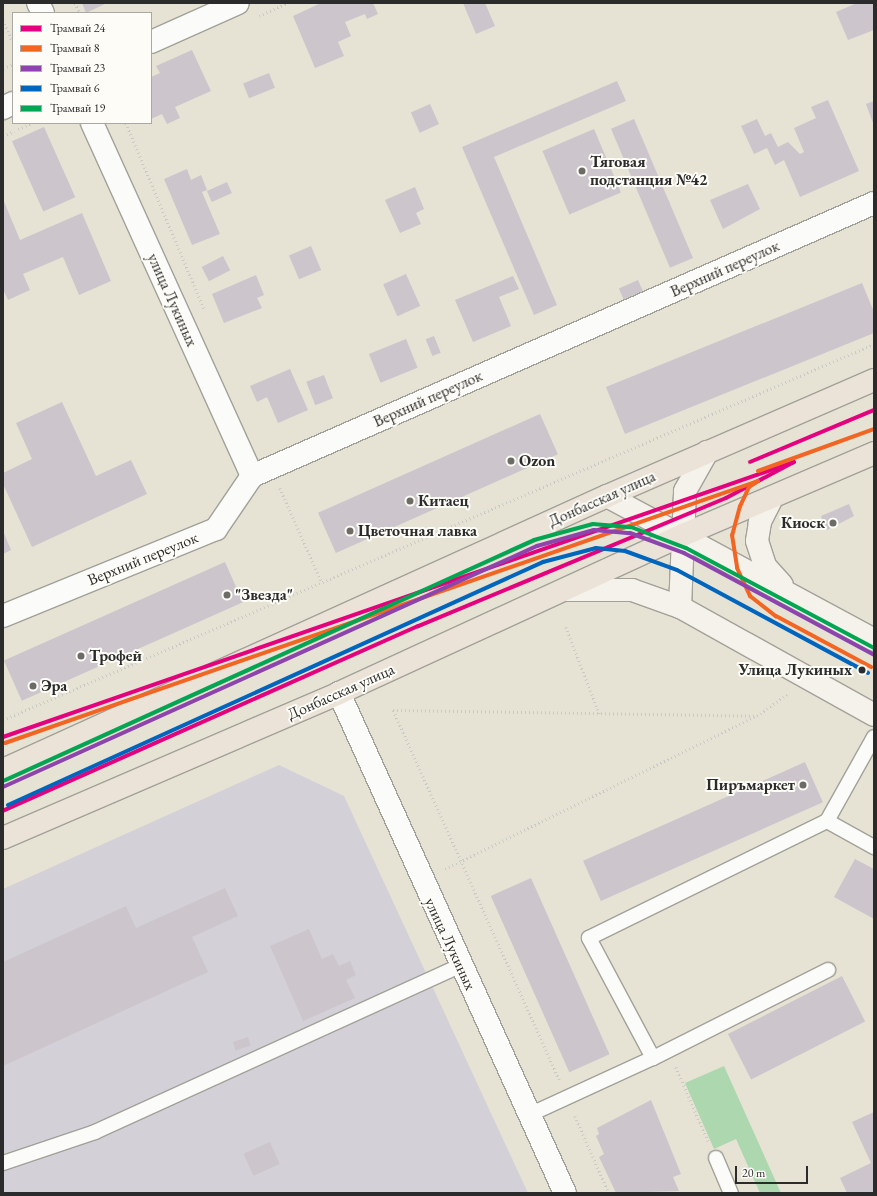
<!DOCTYPE html>
<meta charset="utf-8">
<style>
body{margin:0}
#map{position:relative;width:877px;height:1196px;overflow:hidden;background:#e6e3d4;font-family:"EB Garamond",serif}
div>[style]{position:absolute}
[style*='--x']{left:calc(var(--x)*1px);top:calc(var(--y)*1px);width:calc(var(--w)*1px);rotate:calc(var(--a)*1deg)}
.industrial>*{inset:0;background:#d4d0d8}
.green>*{inset:0;background:#add8af}
.building>*{inset:0;background:#ccc5cc;transform-origin:0 0}
.path>*{height:2.5px;margin-top:-1.25px;transform-origin:0;background:repeating-linear-gradient(90deg,#c9c9c5 0 1px,transparent 0 4px)}
.roads{filter:drop-shadow(1px 0 #a2a199) drop-shadow(-1px 0 #a2a199) drop-shadow(0 1px #a2a199) drop-shadow(0 -1px #a2a199)}
.lane>*{height:14px;margin:-7px;padding:0 7px;transform-origin:7px;border-radius:7px;background:#fbfbf9}
.street>*{height:22px;margin:-11px;padding:0 11px;transform-origin:11px;border-radius:11px;background:#fbfbf9}
.secondary>*{height:22px;margin:-11px;padding:0 11px;transform-origin:11px;border-radius:11px;background:#f5f1eb}
.primary>*{height:22px;margin:-11px;padding:0 11px;transform-origin:11px;border-radius:11px;background:#ebe3d8}
.tram-1>*{height:4px;margin:-2px;padding:0 2px;transform-origin:2px;border-radius:2px;background:#e5007d}
.tram-2>*{height:4px;margin:-2px;padding:0 2px;transform-origin:2px;border-radius:2px;background:#f26522}
.tram-3>*{height:4px;margin:-2px;padding:0 2px;transform-origin:2px;border-radius:2px;background:#8e44ad}
.tram-4>*{height:4px;margin:-2px;padding:0 2px;transform-origin:2px;border-radius:2px;background:#0065bd}
.tram-5>*{height:4px;margin:-2px;padding:0 2px;transform-origin:2px;border-radius:2px;background:#00a651}
.dots>*{width:11px;height:11px;translate:-50% -50%;box-sizing:border-box;border:2px solid #fdfcf7;border-radius:50%}
span{translate:-50% -50%;white-space:nowrap;text-align:center;line-height:1.15;-webkit-text-stroke:4px #fdfcf7;paint-order:stroke}
.poi-label{font-size:16px;color:#2b2b2b;font-weight:700}
.left{translate:0 -50%;text-align:left}
.right{translate:-100% -50%;text-align:right}
.street-label{font-size:16px;color:#2b2b2b}
.stop-label{font-size:16px;color:#2b2b2b;font-weight:700}
.frame{position:absolute;inset:0;border:4px solid #2b2b2b;pointer-events:none}
.legend{position:absolute;left:12px;top:12px;width:140px;height:112px;box-sizing:border-box;background:#fdfcf7;border:1px solid #a9a8a5;margin:0;padding:5px 7px;list-style:none;font-size:12px;color:#2b2b2b}
.legend li{display:flex;align-items:center;gap:8px;height:20px}
.legend b{width:20px;border:1px solid #a9a8a5}
.scale{position:absolute;left:735px;top:1166px;width:73px;height:18px;box-sizing:border-box;border:2px solid #2b2b2b;border-top:0;padding-left:5px;font-size:12px;line-height:14px;white-space:nowrap;color:#2b2b2b;-webkit-text-stroke:3px #fdfcf7;paint-order:stroke}
</style>
<div id="map">
<div class="industrial">
<i style="clip-path:polygon(279px 765px,344px 796px,528px 1193px,3px 1193px,3px 889px)"></i>
</div>
<div class="green">
<i style="clip-path:polygon(724px 1066px,781px 1193px,760px 1193px,736px 1139px,714px 1149px,685px 1083px)"></i>
</div>
<div class="building">
<i style="clip-path:polygon(82px 3px,107px 3px,86px 13px)"></i>
<i style="clip-path:polygon(321px 3px,373px 3px,378px 14px,367px 19px,365px 14px,345px 22px,351px 36px,338px 42px,344px 56px,315px 68px,293px 16px)"></i>
<i style="clip-path:polygon(463px 3px,485px 3px,495px 26px,476px 34px)"></i>
<i style="clip-path:polygon(857px 3px,874px 3px,874px 30px,848px 40px,836px 12px)"></i>
<i style="clip-path:polygon(192px 50px,211px 91px,175px 107px,180px 118px,167px 124px,162px 114px,151px 119px,151px 77px,160px 73px,156px 66px)"></i>
<i style="left:269px;top:73px;width:16px;height:28px;rotate:68deg"></i>
<i style="clip-path:polygon(617px 81px,626px 101px,494px 157px,557px 305px,534px 315px,462px 147px)"></i>
<i style="clip-path:polygon(828px 100px,859px 171px,800px 197px,784px 160px,775px 165px,767px 148px,754px 154px,741px 126px,757px 119px,765px 136px,771px 133px,778px 147px,788px 142px,800px 154px,804px 152px,794px 128px,816px 118px,811px 107px)"></i>
<i style="clip-path:polygon(874px 101px,874px 126px,866px 104px)"></i>
<i style="left:430px;top:104px;width:22px;height:21px;rotate:66deg"></i>
<i style="left:634px;top:119px;width:151px;height:25px;rotate:67deg"></i>
<i style="left:44px;top:127px;width:77px;height:35px;rotate:66deg"></i>
<i style="left:594px;top:129px;width:69px;height:56px;rotate:67deg"></i>
<i style="clip-path:polygon(187px 169px,191px 180px,201px 175px,207px 190px,202px 192px,220px 234px,192px 245px,164px 179px)"></i>
<i style="left:227px;top:182px;width:12px;height:22px;rotate:66deg"></i>
<i style="clip-path:polygon(748px 184px,760px 209px,723px 229px,710px 200px)"></i>
<i style="clip-path:polygon(415px 187px,424px 209px,416px 213px,421px 224px,400px 233px,385px 200px)"></i>
<i style="clip-path:polygon(3px 199px,20px 240px,82px 213px,111px 281px,79px 295px,63px 257px,23px 274px,30px 290px,8px 300px,3px 289px)"></i>
<i style="left:311px;top:246px;width:26px;height:24px;rotate:67deg"></i>
<i style="left:223px;top:256px;width:16px;height:24px;rotate:63deg"></i>
<i style="left:406px;top:274px;width:35px;height:25px;rotate:66deg"></i>
<i style="clip-path:polygon(256px 275px,264px 295px,257px 298px,262px 308px,224px 323px,212px 294px)"></i>
<i style="clip-path:polygon(513px 276px,519px 289px,499px 297px,511px 326px,473px 342px,455px 300px)"></i>
<i style="left:638px;top:280px;width:12px;height:21px;rotate:66deg"></i>
<i style="clip-path:polygon(862px 283px,874px 312px,874px 333px,625px 434px,606px 387px)"></i>
<i style="left:434px;top:336px;width:18px;height:9px;rotate:68deg"></i>
<i style="left:406px;top:339px;width:31px;height:40px;rotate:68deg"></i>
<i style="clip-path:polygon(290px 369px,308px 410px,278px 423px,267px 397px,257px 402px,250px 386px)"></i>
<i style="left:324px;top:375px;width:25px;height:19px;rotate:69deg"></i>
<i style="clip-path:polygon(62px 402px,96px 476px,131px 460px,147px 494px,32px 547px,3px 484px,3px 473px,32px 459px,16px 423px)"></i>
<i style="left:540px;top:414px;width:44px;height:243px;rotate:66deg"></i>
<i style="clip-path:polygon(849px 504px,854px 516px,827px 530px,821px 516px)"></i>
<i style="clip-path:polygon(3px 531px,11px 550px,3px 554px)"></i>
<i style="left:225px;top:562px;width:44px;height:242px;rotate:66deg"></i>
<i style="left:805px;top:762px;width:44px;height:243px;rotate:66deg"></i>
<i style="clip-path:polygon(855px 859px,874px 869px,874px 919px,834px 897px)"></i>
<i style="left:531px;top:878px;width:193px;height:44px;rotate:66deg"></i>
<i style="clip-path:polygon(225px 888px,238px 916px,192px 937px,208px 972px,3px 1066px,3px 962px,126px 906px,136px 928px)"></i>
<i style="clip-path:polygon(309px 929px,322px 959px,333px 954px,339px 966px,350px 961px,356px 975px,346px 980px,355px 998px,303px 1021px,270px 946px)"></i>
<i style="left:842px;top:976px;width:51px;height:128px;rotate:63deg"></i>
<i style="left:248px;top:1037px;width:9px;height:16px;rotate:72deg"></i>
<i style="clip-path:polygon(651px 1100px,681px 1174px,673px 1177px,679px 1191px,616px 1193px,599px 1157px,604px 1154px,596px 1136px,599px 1134px,597px 1128px)"></i>
<i style="clip-path:polygon(874px 1112px,874px 1193px,847px 1193px,840px 1178px,871px 1163px,852px 1122px)"></i>
<i style="left:270px;top:1142px;width:24px;height:29px;rotate:66deg"></i>
</div>
<div class="path">
<i style="--x:75;--y:3;--w:11;--a:63"></i>
<i style="--x:259;--y:16;--w:31;--a:-25"></i>
<i style="--x:3;--y:20;--w:24;--a:66"></i>
<i style="--x:3;--y:68;--w:11;--a:-22"></i>
<i style="--x:126;--y:123;--w:204;--a:67.2"></i>
<i style="--x:18;--y:129;--w:15;--a:-23"></i>
<i style="--x:3;--y:136;--w:12;--a:-24"></i>
<i style="--x:280;--y:488;--w:104;--a:66.1"></i>
<i style="--x:566;--y:627;--w:94;--a:68.9"></i>
<i style="--x:3;--y:720;--w:949;--a:-23.35"></i>
<i style="--x:445;--y:869;--w:347;--a:-26.2"></i>
<i style="--x:676;--y:1067;--w:81;--a:66.6"></i>
<i style="--x:559;--y:1080;--w:406;--a:-114.2"></i>
<i style="--x:393;--y:710;--w:364;--a:0.9"></i>
<i style="--x:757;--y:716;--w:37;--a:-36"></i>
<i style="--x:575;--y:1116;--w:84;--a:66.2"></i>
</div>
<div class="roads">
<div class="lane">
<i style="--x:827;--y:821;--w:54;--a:29"></i>
<i style="--x:653;--y:1058;--w:136;--a:-118.1"></i>
<i style="--x:589;--y:938;--w:265;--a:-26.2"></i>
<i style="--x:827;--y:821;--w:96;--a:-60.8"></i>
<i style="--x:531;--y:1114;--w:134;--a:-24.7"></i>
<i style="--x:653;--y:1058;--w:196;--a:-26.7"></i>
<i style="--x:716;--y:1158;--w:38;--a:67"></i>
<i style="--x:3;--y:1163;--w:97;--a:-18.6"></i>
<i style="--x:95;--y:1132;--w:401;--a:-24.5"></i>
</div>
<div class="street">
<i style="--x:38;--y:3;--w:11;--a:63"></i>
<i style="--x:151;--y:42;--w:95;--a:-24.1"></i>
<i style="--x:3;--y:108;--w:11;--a:-27"></i>
<i style="--x:92;--y:123;--w:388;--a:65.6"></i>
<i style="--x:3;--y:616;--w:230;--a:-22.2"></i>
<i style="--x:216;--y:529;--w:64;--a:-55.8"></i>
<i style="--x:252;--y:476;--w:679;--a:-23.7"></i>
<i style="--x:339;--y:693;--w:549;--a:65.68"></i>
</div>
<div class="secondary">
<i style="--x:607;--y:496;--w:303;--a:28.3"></i>
<i style="--x:772;--y:498;--w:27;--a:117"></i>
<i style="--x:760;--y:522;--w:19;--a:99"></i>
<i style="--x:757;--y:541;--w:26;--a:72"></i>
<i style="--x:765;--y:566;--w:25;--a:48"></i>
<i style="--x:567;--y:590;--w:65;--a:0"></i>
<i style="--x:632;--y:590;--w:51;--a:19.5"></i>
<i style="--x:680;--y:607;--w:222;--a:29.1"></i>
<i style="--x:680;--y:607;--w:116;--a:-87.5"></i>
<i style="--x:685;--y:491;--w:45;--a:-60.6"></i>
</div>
<div class="primary">
<i style="--x:3;--y:770;--w:663;--a:-24.4"></i>
<i style="--x:607;--y:496;--w:291;--a:-23.5"></i>
<i style="--x:3;--y:838;--w:366;--a:-23.3"></i>
<i style="--x:339;--y:693;--w:379;--a:-24.7"></i>
<i style="--x:683;--y:535;--w:208;--a:-23.2"></i>
</div>
</div>
<div class="tram-1">
<i style="--x:750;--y:462;--w:134;--a:-22.8"></i>
<i style="--x:3;--y:737;--w:837;--a:-19.17"></i>
<i style="--x:794;--y:462;--w:77;--a:152.1"></i>
<i style="--x:726;--y:498;--w:334;--a:157.4"></i>
<i style="--x:418;--y:626;--w:454;--a:156"></i>
</div>
<div class="tram-2">
<i style="--x:758;--y:471;--w:123;--a:-19.9"></i>
<i style="--x:5;--y:743;--w:797;--a:-19.18"></i>
<i style="--x:758;--y:481;--w:11;--a:146"></i>
<i style="--x:749;--y:487;--w:21;--a:115"></i>
<i style="--x:740;--y:506;--w:30;--a:105"></i>
<i style="--x:732;--y:535;--w:33;--a:81"></i>
<i style="--x:737;--y:568;--w:31;--a:65"></i>
<i style="--x:750;--y:596;--w:33;--a:38"></i>
<i style="--x:776;--y:616;--w:108;--a:28.2"></i>
</div>
<div class="tram-3">
<i style="--x:3;--y:787;--w:586;--a:-24.29"></i>
<i style="--x:537;--y:546;--w:59;--a:-15.7"></i>
<i style="--x:594;--y:530;--w:36;--a:5"></i>
<i style="--x:630;--y:533;--w:58;--a:20.3"></i>
<i style="--x:684;--y:553;--w:216;--a:28.2"></i>
</div>
<div class="tram-4">
<i style="--x:8;--y:805;--w:588;--a:-24.43"></i>
<i style="--x:543;--y:562;--w:55;--a:-14.8"></i>
<i style="--x:596;--y:548;--w:29;--a:6"></i>
<i style="--x:625;--y:551;--w:55;--a:20.1"></i>
<i style="--x:677;--y:570;--w:217;--a:28.3"></i>
</div>
<div class="tram-5">
<i style="--x:3;--y:781;--w:583;--a:-24.41"></i>
<i style="--x:534;--y:540;--w:61;--a:-15.2"></i>
<i style="--x:593;--y:524;--w:38;--a:5"></i>
<i style="--x:631;--y:527;--w:59;--a:20.9"></i>
<i style="--x:686;--y:548;--w:213;--a:28"></i>
</div>
<div class="dots">
<i style="left:582px;top:171px;background:#6c6b66"></i>
<i style="left:511px;top:461px;background:#6c6b66"></i>
<i style="left:410px;top:501px;background:#6c6b66"></i>
<i style="left:833px;top:523px;background:#6c6b66"></i>
<i style="left:350px;top:531px;background:#6c6b66"></i>
<i style="left:227px;top:595px;background:#6c6b66"></i>
<i style="left:81px;top:656px;background:#6c6b66"></i>
<i style="left:862px;top:670px;background:#2b2b2b"></i>
<i style="left:33px;top:686px;background:#6c6b66"></i>
<i style="left:803px;top:785px;background:#6c6b66"></i>
</div>
<div class="poi-label">
<span class="left" style="left:590px;top:171px">Тяговая<br>подстанция №42</span>
<span class="left" style="left:519px;top:461px">Ozon</span>
<span class="left" style="left:418px;top:501px">Китаец</span>
<span class="right" style="left:825px;top:523px">Киоск</span>
<span class="left" style="left:358px;top:531px">Цветочная лавка</span>
<span class="left" style="left:235px;top:595px">"Звезда"</span>
<span class="left" style="left:89px;top:656px">Трофей</span>
<span class="left" style="left:41px;top:686px">Эра</span>
<span class="right" style="left:795px;top:785px">Пиръмаркет</span>
</div>
<div class="street-label">
<span style="left:725px;top:269px;rotate:-24deg">Верхний переулок</span>
<span style="left:172px;top:300px;rotate:66deg">улица Лукиных</span>
<span style="left:428px;top:399px;rotate:-24deg">Верхний переулок</span>
<span style="left:602px;top:499px;rotate:-24deg">Донбасская улица</span>
<span style="left:143px;top:559px;rotate:-22deg">Верхний переулок</span>
<span style="left:341px;top:692px;rotate:-24deg">Донбасская улица</span>
<span style="left:450px;top:944px;rotate:65deg">улица Лукиных</span>
</div>
<div class="stop-label">
<span class="right" style="left:852px;top:670px">Улица Лукиных</span>
</div>
<div class="frame"></div>
<ul class="legend">
<li><b style="height:5px;background:#e5007d"></b>Трамвай 24</li>
<li><b style="height:5px;background:#f26522"></b>Трамвай 8</li>
<li><b style="height:5px;background:#8e44ad"></b>Трамвай 23</li>
<li><b style="height:5px;background:#0065bd"></b>Трамвай 6</li>
<li><b style="height:5px;background:#00a651"></b>Трамвай 19</li>
</ul>
<div class="scale">20 m</div>
</div>
